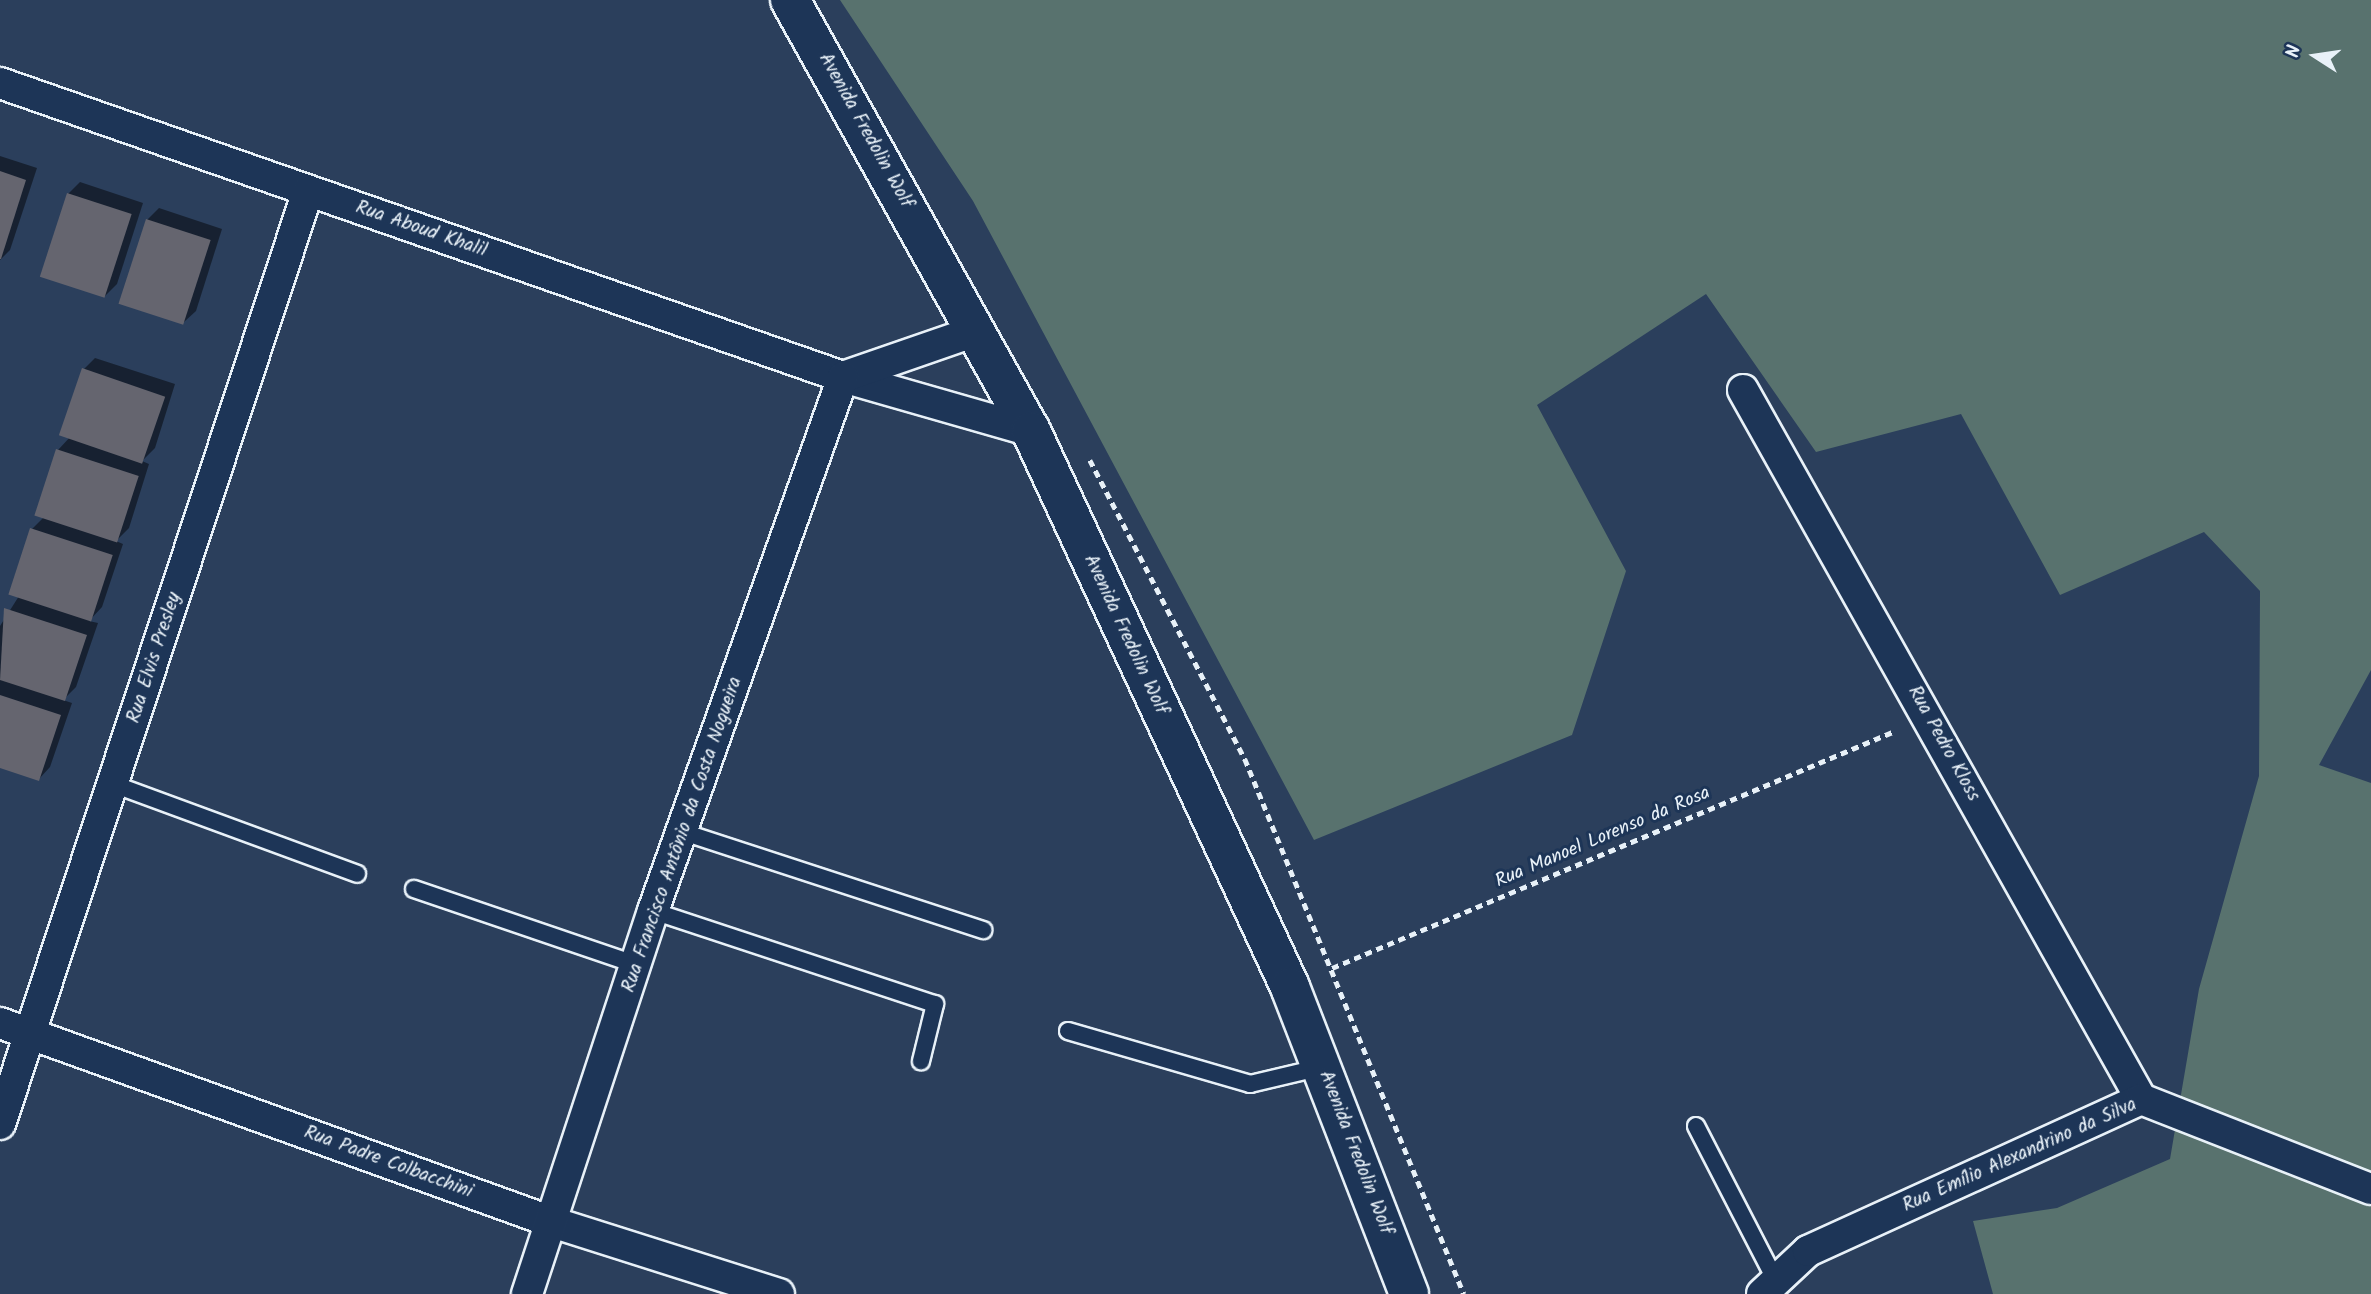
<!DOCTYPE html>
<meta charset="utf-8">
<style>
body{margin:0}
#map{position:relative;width:2371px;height:1294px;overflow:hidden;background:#2b3f5c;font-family:Kalam,sans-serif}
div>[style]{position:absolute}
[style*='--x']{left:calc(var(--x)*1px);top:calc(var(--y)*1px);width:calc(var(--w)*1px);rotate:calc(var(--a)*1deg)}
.green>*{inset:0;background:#58726e}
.shadow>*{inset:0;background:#0007}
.building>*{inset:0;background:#65656f;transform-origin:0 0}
.path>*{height:4.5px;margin-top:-2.25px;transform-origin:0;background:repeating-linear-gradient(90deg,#e8f1f8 0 7px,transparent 0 12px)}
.roads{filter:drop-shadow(2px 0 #e8f1f8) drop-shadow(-2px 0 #e8f1f8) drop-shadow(0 2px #e8f1f8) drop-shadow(0 -2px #e8f1f8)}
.lane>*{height:16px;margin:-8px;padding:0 8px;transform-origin:8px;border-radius:8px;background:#1d3557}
.street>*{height:30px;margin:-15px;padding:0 15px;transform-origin:15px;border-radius:15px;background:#1d3557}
.secondary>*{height:38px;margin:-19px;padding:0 19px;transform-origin:19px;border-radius:19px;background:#1d3557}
span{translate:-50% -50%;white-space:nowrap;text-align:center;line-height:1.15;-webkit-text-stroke:6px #1d3557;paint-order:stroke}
.street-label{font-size:19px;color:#e8f1f8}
.north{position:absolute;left:2280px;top:21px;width:70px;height:70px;-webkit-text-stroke:5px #1d3557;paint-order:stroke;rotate:282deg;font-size:19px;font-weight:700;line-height:28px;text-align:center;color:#e8f1f8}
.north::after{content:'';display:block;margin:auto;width:24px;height:32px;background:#e8f1f8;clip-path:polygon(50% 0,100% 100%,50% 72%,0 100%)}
</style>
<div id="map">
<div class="green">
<i style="clip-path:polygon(840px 0,2371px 0,2371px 670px,2319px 765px,2371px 783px,2371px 1294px,1993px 1294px,1973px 1221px,2057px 1208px,2170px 1159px,2199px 989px,2259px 776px,2260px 591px,2204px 532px,2060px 595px,1961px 414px,1816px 452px,1706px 294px,1537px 405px,1626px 571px,1572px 735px,1314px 840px,973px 201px)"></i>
</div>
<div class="shadow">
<i style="clip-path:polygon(0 156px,37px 168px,10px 250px,0 260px)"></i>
<i style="clip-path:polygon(80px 182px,143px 203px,117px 284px,105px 296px,68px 194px)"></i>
<i style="clip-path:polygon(159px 208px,222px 229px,196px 311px,184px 322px,147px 220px)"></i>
<i style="clip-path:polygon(95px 358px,175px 384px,155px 448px,142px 461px,149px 464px,129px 528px,116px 541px,123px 544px,102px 607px,89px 621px,98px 623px,76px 687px,63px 700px,72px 703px,50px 767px,39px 779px,0 766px,0 626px,19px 596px,32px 529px,45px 516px,58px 450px,71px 436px,84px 369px)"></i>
</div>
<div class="building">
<i style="clip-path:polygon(0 171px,26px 180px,1px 259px,0 259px)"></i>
<i style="left:67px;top:193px;width:68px;height:88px;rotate:18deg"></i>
<i style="left:146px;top:219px;width:68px;height:89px;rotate:18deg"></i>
<i style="left:82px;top:368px;width:88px;height:71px;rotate:19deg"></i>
<i style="left:56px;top:449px;width:87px;height:70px;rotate:18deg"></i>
<i style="left:30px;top:528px;width:87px;height:70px;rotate:18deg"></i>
<i style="clip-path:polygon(4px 608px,87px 635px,65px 701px,0 680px)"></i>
<i style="clip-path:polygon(0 695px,61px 715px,39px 781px,0 768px)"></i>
</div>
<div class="path">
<i style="--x:1090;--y:460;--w:337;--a:62.6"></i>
<i style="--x:1245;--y:759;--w:578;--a:67.74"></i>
<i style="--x:1332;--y:968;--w:611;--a:-22.83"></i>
</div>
<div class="roads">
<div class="lane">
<i style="--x:113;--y:784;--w:260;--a:20.2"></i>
<i style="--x:683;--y:832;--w:316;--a:18.1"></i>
<i style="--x:414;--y:889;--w:236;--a:18.8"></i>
<i style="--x:653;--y:911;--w:297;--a:18.3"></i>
<i style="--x:935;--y:1004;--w:59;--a:103.8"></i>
<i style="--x:1068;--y:1031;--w:190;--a:16.2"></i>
<i style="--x:1250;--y:1084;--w:74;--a:-13.3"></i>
<i style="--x:1696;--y:1126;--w:174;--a:62.7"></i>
</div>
<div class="street">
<i style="--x:0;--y:83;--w:893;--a:19.23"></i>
<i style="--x:843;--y:377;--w:196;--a:16"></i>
<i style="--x:843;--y:377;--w:141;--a:-19.1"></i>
<i style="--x:1743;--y:390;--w:813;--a:60.69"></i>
<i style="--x:0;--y:1023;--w:590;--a:19.82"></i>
<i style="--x:555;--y:1223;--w:235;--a:17.6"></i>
<i style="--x:0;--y:1124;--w:983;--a:-71.73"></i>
<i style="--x:527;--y:1294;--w:403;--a:-71.8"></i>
<i style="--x:653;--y:911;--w:567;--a:-70.41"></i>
<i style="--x:1762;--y:1294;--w:63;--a:-43.1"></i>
<i style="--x:1808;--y:1251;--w:366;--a:-24.5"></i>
<i style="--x:2141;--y:1099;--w:247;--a:21.4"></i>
</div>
<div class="secondary">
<i style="--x:790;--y:0;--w:494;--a:60.8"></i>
<i style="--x:1031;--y:431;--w:613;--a:65.02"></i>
<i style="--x:1290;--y:987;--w:329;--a:68.8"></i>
</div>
</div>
<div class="street-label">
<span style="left:865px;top:131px;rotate:61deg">Avenida Fredolin Wolf</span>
<span style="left:421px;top:230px;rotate:19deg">Rua Aboud Khalil</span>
<span style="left:1125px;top:635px;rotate:65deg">Avenida Fredolin Wolf</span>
<span style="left:155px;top:658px;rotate:-72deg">Rua Elvis Presley</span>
<span style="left:1943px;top:744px;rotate:61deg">Rua Pedro Kloss</span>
<span style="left:683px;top:835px;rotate:-71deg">Rua Francisco Antônio da Costa Nogueira</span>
<span style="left:1603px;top:838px;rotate:-23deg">Rua Manoel Lorenso da Rosa</span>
<span style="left:1355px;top:1153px;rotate:69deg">Avenida Fredolin Wolf</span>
<span style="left:2020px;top:1156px;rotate:-24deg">Rua Emílio Alexandrino da Silva</span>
<span style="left:388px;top:1163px;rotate:20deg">Rua Padre Colbacchini</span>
</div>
<div class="north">N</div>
</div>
